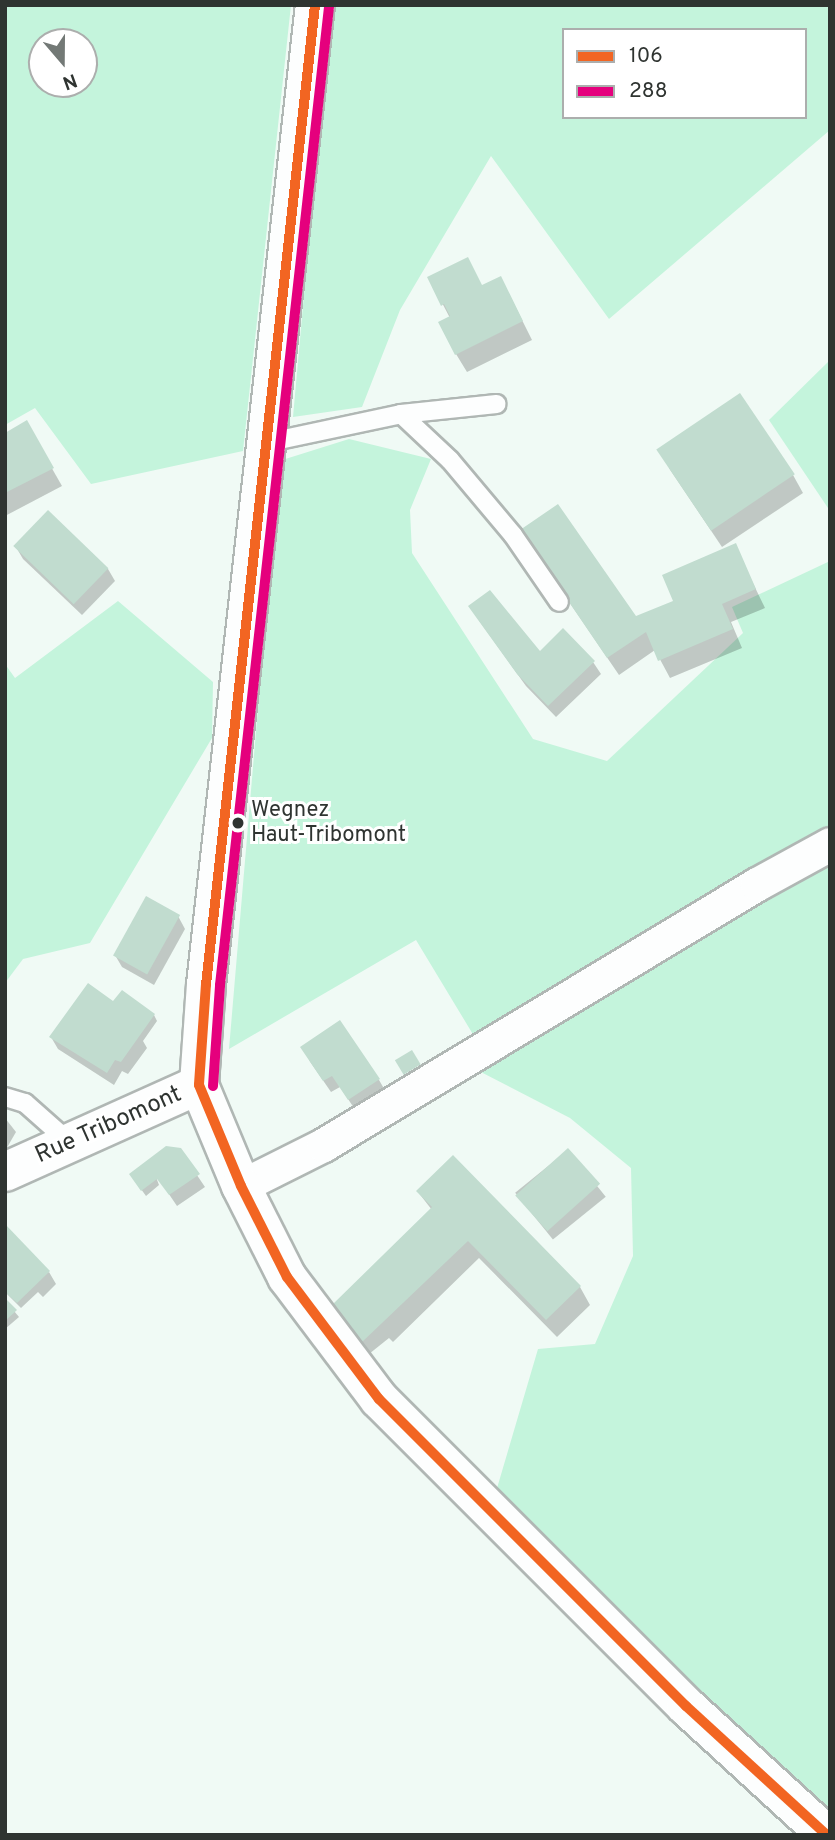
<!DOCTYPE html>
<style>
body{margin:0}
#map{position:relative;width:835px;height:1840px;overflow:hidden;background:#f0faf5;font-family:Overpass,sans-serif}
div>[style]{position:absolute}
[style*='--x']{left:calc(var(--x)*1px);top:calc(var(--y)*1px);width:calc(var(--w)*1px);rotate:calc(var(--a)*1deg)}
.green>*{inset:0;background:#c4f4dc}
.shadow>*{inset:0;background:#0003;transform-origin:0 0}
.building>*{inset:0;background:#c1dccf;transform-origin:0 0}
.roads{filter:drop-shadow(2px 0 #b0b7b4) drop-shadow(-2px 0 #b0b7b4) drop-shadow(0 2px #b0b7b4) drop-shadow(0 -2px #b0b7b4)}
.service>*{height:18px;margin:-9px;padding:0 9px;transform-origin:9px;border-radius:9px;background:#fdfefe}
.minor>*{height:33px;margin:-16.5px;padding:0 16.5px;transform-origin:16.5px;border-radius:16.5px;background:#fdfefe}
.tertiary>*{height:38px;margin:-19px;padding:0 19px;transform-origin:19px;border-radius:19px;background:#fdfefe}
.bus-1>*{height:10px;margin:-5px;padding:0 5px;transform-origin:5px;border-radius:5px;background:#f26522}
.bus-2>*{height:10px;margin:-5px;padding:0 5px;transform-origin:5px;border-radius:5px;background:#e5007d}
.dots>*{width:19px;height:19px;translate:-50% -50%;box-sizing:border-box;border:4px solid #fff;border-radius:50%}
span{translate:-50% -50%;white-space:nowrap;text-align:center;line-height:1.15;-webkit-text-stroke:6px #fff;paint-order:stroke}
.bus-label{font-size:22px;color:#2f3431}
.left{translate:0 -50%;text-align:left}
.street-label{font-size:24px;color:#2f3431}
.frame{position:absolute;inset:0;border:7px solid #2f3431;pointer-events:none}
.legend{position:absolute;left:562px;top:28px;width:245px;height:91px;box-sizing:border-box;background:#fff;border:2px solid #acaead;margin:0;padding:9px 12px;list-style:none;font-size:21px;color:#2f3431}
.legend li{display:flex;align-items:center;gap:14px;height:35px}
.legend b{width:35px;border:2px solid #acaead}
.north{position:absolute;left:28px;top:28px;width:70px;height:70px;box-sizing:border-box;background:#fff;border:2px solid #acaead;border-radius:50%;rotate:160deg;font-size:19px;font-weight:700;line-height:28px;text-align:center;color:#2f3431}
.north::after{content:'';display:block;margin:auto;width:24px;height:32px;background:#737976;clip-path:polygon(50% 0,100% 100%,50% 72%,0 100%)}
</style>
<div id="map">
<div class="green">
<i style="clip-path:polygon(evenodd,5px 5px,291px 5px,243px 451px,91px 484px,35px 408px,5px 425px,5px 5px,84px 42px,84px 84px,42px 84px,42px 42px,84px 42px)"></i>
<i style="clip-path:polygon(evenodd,330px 5px,830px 5px,830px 130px,609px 319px,491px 156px,400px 310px,362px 407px,293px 417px,330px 5px,564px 30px,805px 30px,805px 117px,564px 117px,564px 30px)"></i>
<i style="clip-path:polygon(830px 360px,830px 511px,769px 420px)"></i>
<i style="clip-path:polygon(349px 439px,431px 459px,410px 510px,412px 553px,533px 739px,607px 761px,743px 633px,732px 607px,830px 561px,830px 833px,477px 1041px,416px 940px,229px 1049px,279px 461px)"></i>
<i style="clip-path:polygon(118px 601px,213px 682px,212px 738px,90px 943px,23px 959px,5px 983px,5px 664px,15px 678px)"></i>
<i style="clip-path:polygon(830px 860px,830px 1817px,495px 1495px,538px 1349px,595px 1344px,633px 1256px,631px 1168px,570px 1118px,475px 1069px)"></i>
</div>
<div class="shadow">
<i style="clip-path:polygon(429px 278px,510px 296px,532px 340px,467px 372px,456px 354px,450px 318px)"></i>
<i style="clip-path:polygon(26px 423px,62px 486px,5px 516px,5px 435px)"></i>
<i style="clip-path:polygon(669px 468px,793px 475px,803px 493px,722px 547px)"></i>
<i style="clip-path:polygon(735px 546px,765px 608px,731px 622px,742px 648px,670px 678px,655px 650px,619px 675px,533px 549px,635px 618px,676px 602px)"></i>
<i style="clip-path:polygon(16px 547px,108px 569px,115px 581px,82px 615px,23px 559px)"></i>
<i style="clip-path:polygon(478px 619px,540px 654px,593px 662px,601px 674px,556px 717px,526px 686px)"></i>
<i style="clip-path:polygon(178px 916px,185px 929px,154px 985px,122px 967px,115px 955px)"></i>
<i style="clip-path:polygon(112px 1002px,154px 1015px,157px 1021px,143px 1041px,147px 1048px,128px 1074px,122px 1071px,114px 1085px,58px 1049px,51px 1037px)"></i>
<i style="clip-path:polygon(309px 1060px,379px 1080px,386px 1092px,356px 1111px,340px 1087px,331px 1092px)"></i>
<i style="clip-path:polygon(5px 1118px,16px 1132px,5px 1151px)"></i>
<i style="clip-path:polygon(167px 1148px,180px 1150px,205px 1187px,177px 1206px,154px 1172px,159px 1185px,146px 1196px,131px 1175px)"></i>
<i style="left:568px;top:1150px;width:60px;height:68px;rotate:51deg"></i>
<i style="clip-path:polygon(418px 1192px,580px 1287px,590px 1305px,557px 1337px,479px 1258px,393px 1342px,389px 1338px,369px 1354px,335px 1305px,432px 1210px)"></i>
<i style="clip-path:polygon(49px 1272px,56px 1284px,43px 1297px,38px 1292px,21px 1308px,5px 1292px)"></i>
<i style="clip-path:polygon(5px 1300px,19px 1317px,5px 1329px)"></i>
</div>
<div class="building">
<i style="clip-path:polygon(468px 257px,482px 285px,501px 276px,523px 321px,455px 355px,438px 322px,450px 316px,444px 304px,441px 306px,427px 277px)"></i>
<i style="left:740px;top:393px;width:98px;height:101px;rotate:56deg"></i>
<i style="clip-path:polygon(27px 420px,54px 468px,5px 493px,5px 433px)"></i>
<i style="clip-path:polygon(558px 504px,636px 616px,673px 601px,662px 575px,736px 543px,756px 589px,722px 604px,733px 629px,658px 661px,646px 632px,607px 658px,520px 530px)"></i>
<i style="left:48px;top:510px;width:84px;height:50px;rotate:44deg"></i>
<i style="clip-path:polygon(490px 590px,540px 651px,563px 628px,595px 661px,548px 706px,517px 674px,468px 606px)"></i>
<i style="left:146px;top:896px;width:39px;height:68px;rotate:29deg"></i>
<i style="clip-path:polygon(88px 983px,113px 1001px,122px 990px,155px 1014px,121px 1062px,115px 1060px,107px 1073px,49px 1037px)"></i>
<i style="clip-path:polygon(340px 1020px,380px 1079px,348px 1100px,332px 1076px,323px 1081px,300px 1047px)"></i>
<i style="left:412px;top:1050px;width:17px;height:20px;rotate:59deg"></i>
<i style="clip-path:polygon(166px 1146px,181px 1148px,200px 1174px,169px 1195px,157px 1179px,141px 1191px,129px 1174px)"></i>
<i style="left:568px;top:1148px;width:48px;height:71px;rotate:48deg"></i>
<i style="clip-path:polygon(453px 1155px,581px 1286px,546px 1320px,468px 1241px,361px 1343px,333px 1304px,432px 1207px,416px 1191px)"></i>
<i style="clip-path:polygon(5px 1224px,50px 1271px,17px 1303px,5px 1292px)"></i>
<i style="clip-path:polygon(5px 1298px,17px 1310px,5px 1321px)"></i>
</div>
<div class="roads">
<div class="service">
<i style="--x:401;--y:414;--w:96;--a:-6"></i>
<i style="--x:265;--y:443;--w:139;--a:-12"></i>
<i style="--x:401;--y:414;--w:67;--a:43.2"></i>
<i style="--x:450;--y:460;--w:98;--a:50"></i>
<i style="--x:513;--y:535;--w:81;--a:55.5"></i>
<i style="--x:5;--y:1097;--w:21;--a:17"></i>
<i style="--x:25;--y:1103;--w:60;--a:41.6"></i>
</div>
<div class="minor">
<i style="--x:241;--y:1186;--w:92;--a:-26.6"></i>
<i style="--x:323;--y:1145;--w:506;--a:-31.02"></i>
<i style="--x:757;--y:884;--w:83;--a:-28.7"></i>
</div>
<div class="tertiary">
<i style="--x:315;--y:5;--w:985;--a:96.35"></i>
<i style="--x:206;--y:984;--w:101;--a:94"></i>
<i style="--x:199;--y:1085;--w:109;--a:67.4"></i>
<i style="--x:241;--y:1186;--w:102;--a:63.2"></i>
<i style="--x:287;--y:1277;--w:153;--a:53"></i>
<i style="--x:379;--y:1399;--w:434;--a:45"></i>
<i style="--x:686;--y:1706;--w:191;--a:42.5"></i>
<i style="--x:5;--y:1172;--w:213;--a:-24.2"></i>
</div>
</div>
<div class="bus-1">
<i style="--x:315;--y:5;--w:985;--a:96.35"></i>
<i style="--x:206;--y:984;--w:101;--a:94"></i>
<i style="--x:199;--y:1085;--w:109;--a:67.4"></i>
<i style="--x:241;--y:1186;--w:102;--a:63.2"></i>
<i style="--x:287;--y:1277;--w:153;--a:53"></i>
<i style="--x:379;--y:1399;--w:434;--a:45"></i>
<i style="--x:686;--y:1706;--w:191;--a:42.5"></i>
</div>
<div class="bus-2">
<i style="--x:213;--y:1086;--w:101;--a:-86"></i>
<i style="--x:220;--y:985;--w:984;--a:-83.64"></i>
</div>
<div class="dots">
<i style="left:238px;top:823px;background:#2f3431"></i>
</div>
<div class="bus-label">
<span class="left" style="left:251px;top:823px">Wegnez<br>Haut-Tribomont</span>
</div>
<div class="street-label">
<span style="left:109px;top:1126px;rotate:-24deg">Rue Tribomont</span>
</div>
<div class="frame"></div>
<ul class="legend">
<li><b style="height:9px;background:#f26522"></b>106</li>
<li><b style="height:9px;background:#e5007d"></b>288</li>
</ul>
<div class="north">N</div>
</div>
